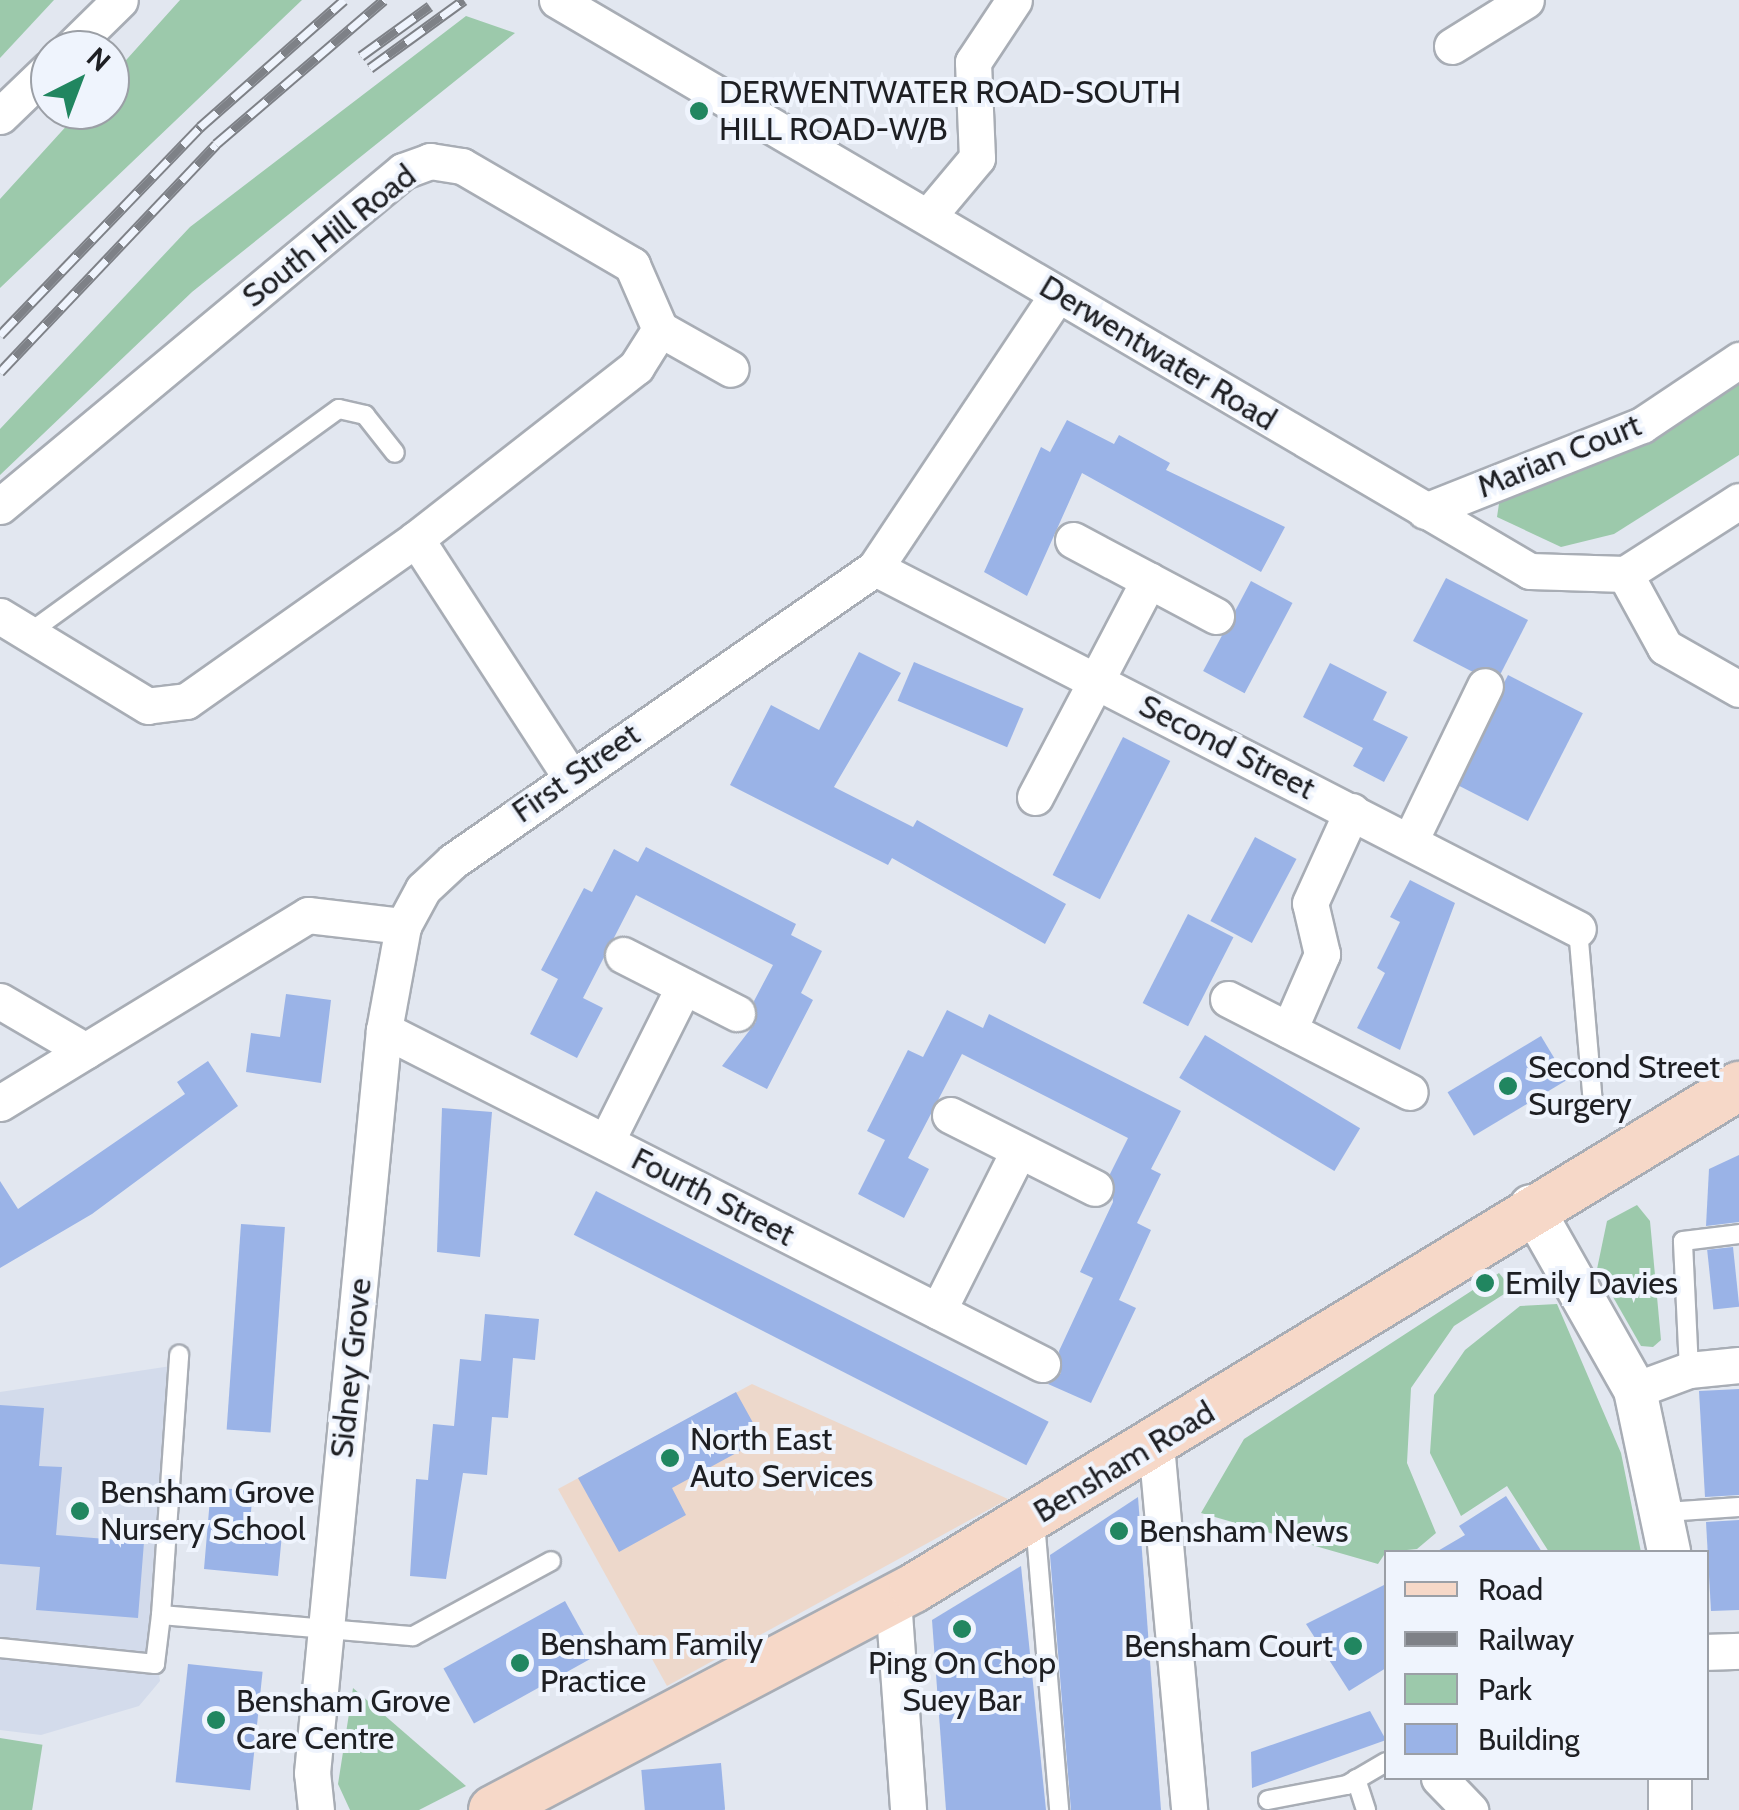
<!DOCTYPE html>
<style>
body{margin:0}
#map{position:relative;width:1739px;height:1810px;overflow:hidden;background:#e2e7f0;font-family:Cabin,sans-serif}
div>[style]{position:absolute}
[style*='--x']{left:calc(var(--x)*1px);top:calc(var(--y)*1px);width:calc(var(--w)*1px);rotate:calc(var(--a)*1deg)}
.commercial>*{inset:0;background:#edd8cb}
.built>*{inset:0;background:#d3dbeb}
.green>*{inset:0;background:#9cc9ab;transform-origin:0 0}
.building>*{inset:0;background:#9ab3e7;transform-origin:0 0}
.roads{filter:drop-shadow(2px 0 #a8adb5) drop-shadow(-2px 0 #a8adb5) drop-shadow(0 2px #a8adb5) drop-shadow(0 -2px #a8adb5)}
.service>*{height:18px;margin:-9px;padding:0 9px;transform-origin:9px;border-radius:9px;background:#fff}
.minor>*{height:35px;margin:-17.5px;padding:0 17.5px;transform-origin:17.5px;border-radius:17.5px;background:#fff}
.tertiary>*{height:42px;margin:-21px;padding:0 21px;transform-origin:21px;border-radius:21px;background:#fff}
.secondary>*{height:48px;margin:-24px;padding:0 24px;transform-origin:24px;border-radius:24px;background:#f6d8c8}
.rail>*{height:11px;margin-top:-5.5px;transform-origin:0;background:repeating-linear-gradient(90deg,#eff4fd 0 22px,#7e8187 0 44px);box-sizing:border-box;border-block:2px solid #7e8187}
.dots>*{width:28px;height:28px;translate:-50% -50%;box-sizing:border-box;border:5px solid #eff4fd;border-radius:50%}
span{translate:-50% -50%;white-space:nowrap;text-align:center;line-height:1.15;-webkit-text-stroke:8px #eff4fd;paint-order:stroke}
.poi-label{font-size:32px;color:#1e1f23}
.left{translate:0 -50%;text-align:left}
.right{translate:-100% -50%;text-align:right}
.street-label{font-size:32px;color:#1e1f23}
.legend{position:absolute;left:1384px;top:1550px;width:325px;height:230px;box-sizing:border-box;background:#eff4fd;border:2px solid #9b9fa6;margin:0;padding:12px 18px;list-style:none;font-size:30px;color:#1e1f23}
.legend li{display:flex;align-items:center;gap:20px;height:50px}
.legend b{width:50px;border:2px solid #9b9fa6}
.north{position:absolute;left:30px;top:30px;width:100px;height:100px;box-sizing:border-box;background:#eff4fd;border:2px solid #9b9fa6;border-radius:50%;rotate:42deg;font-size:28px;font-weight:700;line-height:40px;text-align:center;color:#1e1f23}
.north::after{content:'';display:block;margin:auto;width:35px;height:45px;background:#218660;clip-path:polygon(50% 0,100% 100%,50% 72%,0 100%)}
</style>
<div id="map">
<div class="commercial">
<i style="clip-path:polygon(752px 1384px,1008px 1499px,667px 1686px,558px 1489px)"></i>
</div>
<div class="built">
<i style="clip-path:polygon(171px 1366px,152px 1630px,160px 1681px,139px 1706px,41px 1735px,0 1730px,0 1392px)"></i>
</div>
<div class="green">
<i style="clip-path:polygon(0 0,54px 0,0 58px)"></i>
<i style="clip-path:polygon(180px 0,302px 0,0 288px,0 199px,81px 110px,110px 110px,110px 78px)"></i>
<i style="clip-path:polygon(466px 16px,515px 33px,192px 292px,0 475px,0 429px,190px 227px)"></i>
<i style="clip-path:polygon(1739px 376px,1739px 455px,1614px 534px,1561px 547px,1497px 517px,1500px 497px)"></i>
<i style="clip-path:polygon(1637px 1205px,1650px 1221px,1661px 1340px,1653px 1347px,1641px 1346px,1597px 1269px,1607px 1221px)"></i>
<i style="clip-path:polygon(1499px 1273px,1512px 1289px,1454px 1326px,1411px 1388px,1407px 1463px,1436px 1533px,1417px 1549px,1386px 1552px,1378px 1564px,1201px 1513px,1244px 1439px)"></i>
<i style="clip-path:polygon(1557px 1304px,1621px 1453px,1641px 1552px,1549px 1552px,1507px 1486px,1461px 1516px,1430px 1453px,1434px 1395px,1465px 1350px,1520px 1306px)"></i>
<i style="clip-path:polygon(353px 1688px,466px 1786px,419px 1810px,350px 1810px,338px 1784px)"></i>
<i style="left:0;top:1738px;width:43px;height:72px;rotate:9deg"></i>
</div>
<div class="building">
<i style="clip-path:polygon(1067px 420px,1114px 444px,1119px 435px,1170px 463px,1166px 470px,1285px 527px,1261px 572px,1082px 473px,1027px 596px,984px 572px,1041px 447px,1050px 452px)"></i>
<i style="clip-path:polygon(1446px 578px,1528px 620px,1501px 673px,1471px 671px,1413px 641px)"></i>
<i style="left:1251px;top:581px;width:47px;height:102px;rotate:28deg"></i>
<i style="clip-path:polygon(859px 652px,901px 673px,834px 787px,913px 827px,917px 820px,1066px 904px,1045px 944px,892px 858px,888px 865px,730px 785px,771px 705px,819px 730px)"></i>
<i style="left:914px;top:662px;width:119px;height:42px;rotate:23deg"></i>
<i style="clip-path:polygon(1330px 663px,1387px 692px,1373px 720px,1408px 737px,1384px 782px,1353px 766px,1363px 748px,1303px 717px)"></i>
<i style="left:1508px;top:675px;width:84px;height:121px;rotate:27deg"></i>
<i style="left:1123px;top:737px;width:53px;height:155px;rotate:27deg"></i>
<i style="left:1255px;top:837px;width:47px;height:95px;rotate:28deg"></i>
<i style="clip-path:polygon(646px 847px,796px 924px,791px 935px,822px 951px,801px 993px,813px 1000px,767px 1089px,722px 1066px,756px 1022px,754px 1001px,773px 965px,636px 895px,583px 998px,603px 1008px,577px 1058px,530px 1034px,558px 979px,541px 970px,584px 888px,592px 892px,614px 849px,638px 862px)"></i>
<i style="clip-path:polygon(1410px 880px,1455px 903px,1400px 1050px,1357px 1028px,1385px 973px,1377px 968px,1400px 922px,1390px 917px)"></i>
<i style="left:1188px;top:914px;width:51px;height:100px;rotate:27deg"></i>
<i style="clip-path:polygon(286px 994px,331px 1000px,321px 1083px,246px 1072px,251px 1033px,280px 1037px)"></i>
<i style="clip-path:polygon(947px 1010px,983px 1028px,989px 1014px,1181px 1111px,1151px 1169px,1161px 1174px,1137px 1223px,1151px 1230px,1119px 1300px,1136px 1308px,1091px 1403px,1048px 1384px,1061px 1373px,1059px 1351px,1093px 1278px,1080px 1272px,1113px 1202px,1110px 1174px,1128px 1138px,962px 1054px,908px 1158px,929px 1169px,904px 1218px,858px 1194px,885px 1140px,867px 1131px,908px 1050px,923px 1057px)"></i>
<i style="left:1205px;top:1035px;width:181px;height:50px;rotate:31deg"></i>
<i style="left:1541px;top:1036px;width:51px;height:109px;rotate:59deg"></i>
<i style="clip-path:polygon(208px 1061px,238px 1106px,92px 1214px,0 1268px,0 1181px,18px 1209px,185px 1094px,177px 1082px)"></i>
<i style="clip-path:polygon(442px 1108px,492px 1112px,480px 1257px,437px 1252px)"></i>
<i style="clip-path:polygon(1739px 1155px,1739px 1222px,1706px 1226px,1709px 1169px)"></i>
<i style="left:596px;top:1191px;width:508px;height:49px;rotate:27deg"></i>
<i style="left:241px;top:1224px;width:44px;height:206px;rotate:4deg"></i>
<i style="left:1733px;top:1247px;width:60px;height:26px;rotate:84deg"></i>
<i style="clip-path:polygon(485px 1314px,539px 1319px,535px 1360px,513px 1358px,508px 1418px,492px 1417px,487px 1475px,463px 1473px,446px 1579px,410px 1576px,416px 1479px,428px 1480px,433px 1424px,454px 1426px,460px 1359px,481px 1361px)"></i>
<i style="clip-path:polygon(1739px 1389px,1739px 1495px,1705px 1497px,1699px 1391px)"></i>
<i style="clip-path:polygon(736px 1392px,762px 1439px,672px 1488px,686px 1515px,619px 1552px,578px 1478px)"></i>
<i style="clip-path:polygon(0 1405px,44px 1408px,39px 1466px,62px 1467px,56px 1535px,144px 1542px,138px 1618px,36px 1610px,40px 1567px,0 1564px)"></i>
<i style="clip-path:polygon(211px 1487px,253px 1491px,249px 1532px,282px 1534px,278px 1576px,204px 1569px)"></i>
<i style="clip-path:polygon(1506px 1496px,1542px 1552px,1436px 1552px,1465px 1535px,1459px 1526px)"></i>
<i style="clip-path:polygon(1138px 1497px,1161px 1810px,1071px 1810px,1050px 1555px)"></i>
<i style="clip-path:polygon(1739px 1520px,1739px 1610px,1711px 1611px,1706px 1522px)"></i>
<i style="clip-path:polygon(1021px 1566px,1046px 1810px,946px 1810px,932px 1620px)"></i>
<i style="clip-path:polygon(1386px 1584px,1386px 1668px,1349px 1691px,1306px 1624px)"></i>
<i style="left:565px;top:1601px;width:63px;height:139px;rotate:61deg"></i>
<i style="left:188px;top:1664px;width:75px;height:119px;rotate:6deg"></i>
<i style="clip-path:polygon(1370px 1711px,1386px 1740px,1252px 1788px,1251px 1752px)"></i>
<i style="left:721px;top:1763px;width:47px;height:80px;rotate:85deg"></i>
</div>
<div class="roads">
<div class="service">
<i style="--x:29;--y:633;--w:382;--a:-35.9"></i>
<i style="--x:339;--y:409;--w:27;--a:13"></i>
<i style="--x:365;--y:415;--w:48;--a:51.7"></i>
<i style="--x:1578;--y:929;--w:176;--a:85.1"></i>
<i style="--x:1689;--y:1370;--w:129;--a:-92.7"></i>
<i style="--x:1683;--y:1241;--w:56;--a:-7.1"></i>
<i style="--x:1666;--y:1512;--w:73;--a:-3.9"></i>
<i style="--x:1035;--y:1522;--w:289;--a:85.2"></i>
<i style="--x:161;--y:1615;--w:261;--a:-86"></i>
<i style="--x:0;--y:1648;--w:156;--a:5.9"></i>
<i style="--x:155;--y:1664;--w:49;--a:-83"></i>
<i style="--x:161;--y:1615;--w:253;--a:4.8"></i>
<i style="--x:413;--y:1636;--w:157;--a:-28.5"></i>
<i style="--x:1356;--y:1779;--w:33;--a:72"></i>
<i style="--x:1268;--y:1800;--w:80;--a:-10.8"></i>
<i style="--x:1347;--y:1785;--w:45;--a:-30.5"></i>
</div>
<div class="minor">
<i style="--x:557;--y:0;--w:1128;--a:30.41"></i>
<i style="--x:1530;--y:571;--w:95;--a:1.8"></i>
<i style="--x:1625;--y:574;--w:83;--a:61.3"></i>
<i style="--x:1665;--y:647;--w:85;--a:29.6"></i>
<i style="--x:1452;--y:46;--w:87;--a:-31.9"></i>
<i style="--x:69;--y:50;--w:71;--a:-44.4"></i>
<i style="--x:0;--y:116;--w:69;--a:-43.8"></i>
<i style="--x:930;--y:214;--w:73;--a:-50"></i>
<i style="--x:977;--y:158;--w:96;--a:-92.4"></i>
<i style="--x:973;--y:62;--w:74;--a:-56.5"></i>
<i style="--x:660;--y:329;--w:81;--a:29.4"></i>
<i style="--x:0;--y:506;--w:524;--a:-39.74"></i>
<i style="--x:403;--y:171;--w:29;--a:-20"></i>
<i style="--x:430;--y:161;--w:32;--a:9"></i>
<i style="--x:462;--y:166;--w:197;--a:30.2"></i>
<i style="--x:632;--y:265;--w:70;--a:66.4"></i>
<i style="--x:660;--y:329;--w:45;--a:122.3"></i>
<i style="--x:636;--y:367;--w:279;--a:142"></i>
<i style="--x:416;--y:539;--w:281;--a:144.8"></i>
<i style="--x:186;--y:701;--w:38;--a:173"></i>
<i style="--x:148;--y:706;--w:173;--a:-148.7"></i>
<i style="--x:1425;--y:511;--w:233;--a:-21.6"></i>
<i style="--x:1642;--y:425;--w:117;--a:-33.8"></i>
<i style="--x:416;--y:539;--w:283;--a:57"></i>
<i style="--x:1073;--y:540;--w:162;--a:28"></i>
<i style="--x:875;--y:568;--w:790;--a:27.18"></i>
<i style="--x:1625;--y:574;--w:135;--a:-32.6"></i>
<i style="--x:1035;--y:797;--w:245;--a:-62.3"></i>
<i style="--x:1410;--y:841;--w:172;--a:-64.2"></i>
<i style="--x:623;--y:955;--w:128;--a:27"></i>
<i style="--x:1228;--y:999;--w:204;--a:27.1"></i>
<i style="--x:0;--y:1001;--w:99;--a:30.2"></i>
<i style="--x:384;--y:1030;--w:738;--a:26.91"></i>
<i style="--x:1289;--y:1030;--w:83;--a:-66.5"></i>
<i style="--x:1322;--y:954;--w:52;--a:-103.2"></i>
<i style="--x:1310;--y:903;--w:101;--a:-65.5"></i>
<i style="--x:0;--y:1103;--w:361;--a:-31.4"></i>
<i style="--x:308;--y:915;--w:96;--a:6.6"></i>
<i style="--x:403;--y:926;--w:42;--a:-61.6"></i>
<i style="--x:423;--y:889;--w:41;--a:-43"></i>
<i style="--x:453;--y:861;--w:514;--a:-34.77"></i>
<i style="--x:875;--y:568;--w:329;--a:-56.3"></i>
<i style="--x:950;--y:1115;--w:162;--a:26.7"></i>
<i style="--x:606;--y:1142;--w:174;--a:-63.4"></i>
<i style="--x:938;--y:1311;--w:180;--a:-63.3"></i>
<i style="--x:1635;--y:1390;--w:58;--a:-20.3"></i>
<i style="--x:1689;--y:1370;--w:50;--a:-5.7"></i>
<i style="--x:1156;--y:1445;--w:366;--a:84.8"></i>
<i style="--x:893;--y:1599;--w:212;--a:85.9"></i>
<i style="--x:1706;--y:1652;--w:33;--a:-2"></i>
<i style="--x:1439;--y:1778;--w:45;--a:45.9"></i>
<i style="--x:316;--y:1810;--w:37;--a:-96"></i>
<i style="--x:312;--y:1773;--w:746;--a:-84.47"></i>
<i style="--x:384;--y:1030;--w:106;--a:-79.6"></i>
</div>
<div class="tertiary">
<i style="--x:1531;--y:1206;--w:211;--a:60.5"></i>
<i style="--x:1635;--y:1390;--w:166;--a:78.1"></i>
<i style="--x:1670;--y:1810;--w:32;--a:-90"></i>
</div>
<div class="secondary">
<i style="--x:493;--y:1810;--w:476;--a:-27.8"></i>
<i style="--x:914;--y:1588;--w:966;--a:-31.32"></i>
</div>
</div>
<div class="rail">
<i style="--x:361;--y:56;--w:85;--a:-35.9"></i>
<i style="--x:370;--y:68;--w:116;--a:-35.9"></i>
<i style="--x:0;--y:335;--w:289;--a:-46.1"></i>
<i style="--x:200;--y:127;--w:192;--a:-41.4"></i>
<i style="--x:0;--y:372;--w:314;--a:-46.5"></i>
<i style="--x:216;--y:144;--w:221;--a:-40.6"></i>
</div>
<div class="dots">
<i style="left:699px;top:111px;background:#218660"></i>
<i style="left:1508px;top:1086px;background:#218660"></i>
<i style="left:1485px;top:1283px;background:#218660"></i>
<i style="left:670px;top:1458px;background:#218660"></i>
<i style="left:80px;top:1511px;background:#218660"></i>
<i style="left:1119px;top:1531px;background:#218660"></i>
<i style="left:962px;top:1629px;background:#218660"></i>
<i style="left:1353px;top:1646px;background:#218660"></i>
<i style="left:520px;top:1663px;background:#218660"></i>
<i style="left:216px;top:1720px;background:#218660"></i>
</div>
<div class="poi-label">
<span class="left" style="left:719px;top:111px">DERWENTWATER ROAD-SOUTH<br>HILL ROAD-W/B</span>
<span class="left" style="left:1528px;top:1086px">Second Street<br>Surgery</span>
<span class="left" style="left:1505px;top:1283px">Emily Davies</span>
<span class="left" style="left:690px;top:1458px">North East<br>Auto Services</span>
<span class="left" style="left:100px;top:1511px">Bensham Grove<br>Nursery School</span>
<span class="left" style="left:1139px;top:1531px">Bensham News</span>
<span class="left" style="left:540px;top:1663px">Bensham Family<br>Practice</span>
<span class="right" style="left:1333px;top:1646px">Bensham Court</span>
<span style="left:962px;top:1682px">Ping On Chop<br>Suey Bar</span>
<span class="left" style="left:236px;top:1720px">Bensham Grove<br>Care Centre</span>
</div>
<div class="street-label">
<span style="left:329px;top:236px;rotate:-38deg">South Hill Road</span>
<span style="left:1158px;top:353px;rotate:31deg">Derwentwater Road</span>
<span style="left:1559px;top:456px;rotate:-22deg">Marian Court</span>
<span style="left:1227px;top:747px;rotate:27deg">Second Street</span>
<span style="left:576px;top:773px;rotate:-35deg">First Street</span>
<span style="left:713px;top:1197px;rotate:27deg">Fourth Street</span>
<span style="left:351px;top:1368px;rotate:-84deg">Sidney Grove</span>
<span style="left:1124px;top:1462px;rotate:-31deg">Bensham Road</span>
</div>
<ul class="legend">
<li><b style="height:12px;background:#f6d8c8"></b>Road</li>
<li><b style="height:12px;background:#7e8187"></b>Railway</li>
<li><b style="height:28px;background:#9cc9ab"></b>Park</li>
<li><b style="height:28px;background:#9ab3e7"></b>Building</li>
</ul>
<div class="north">N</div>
</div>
